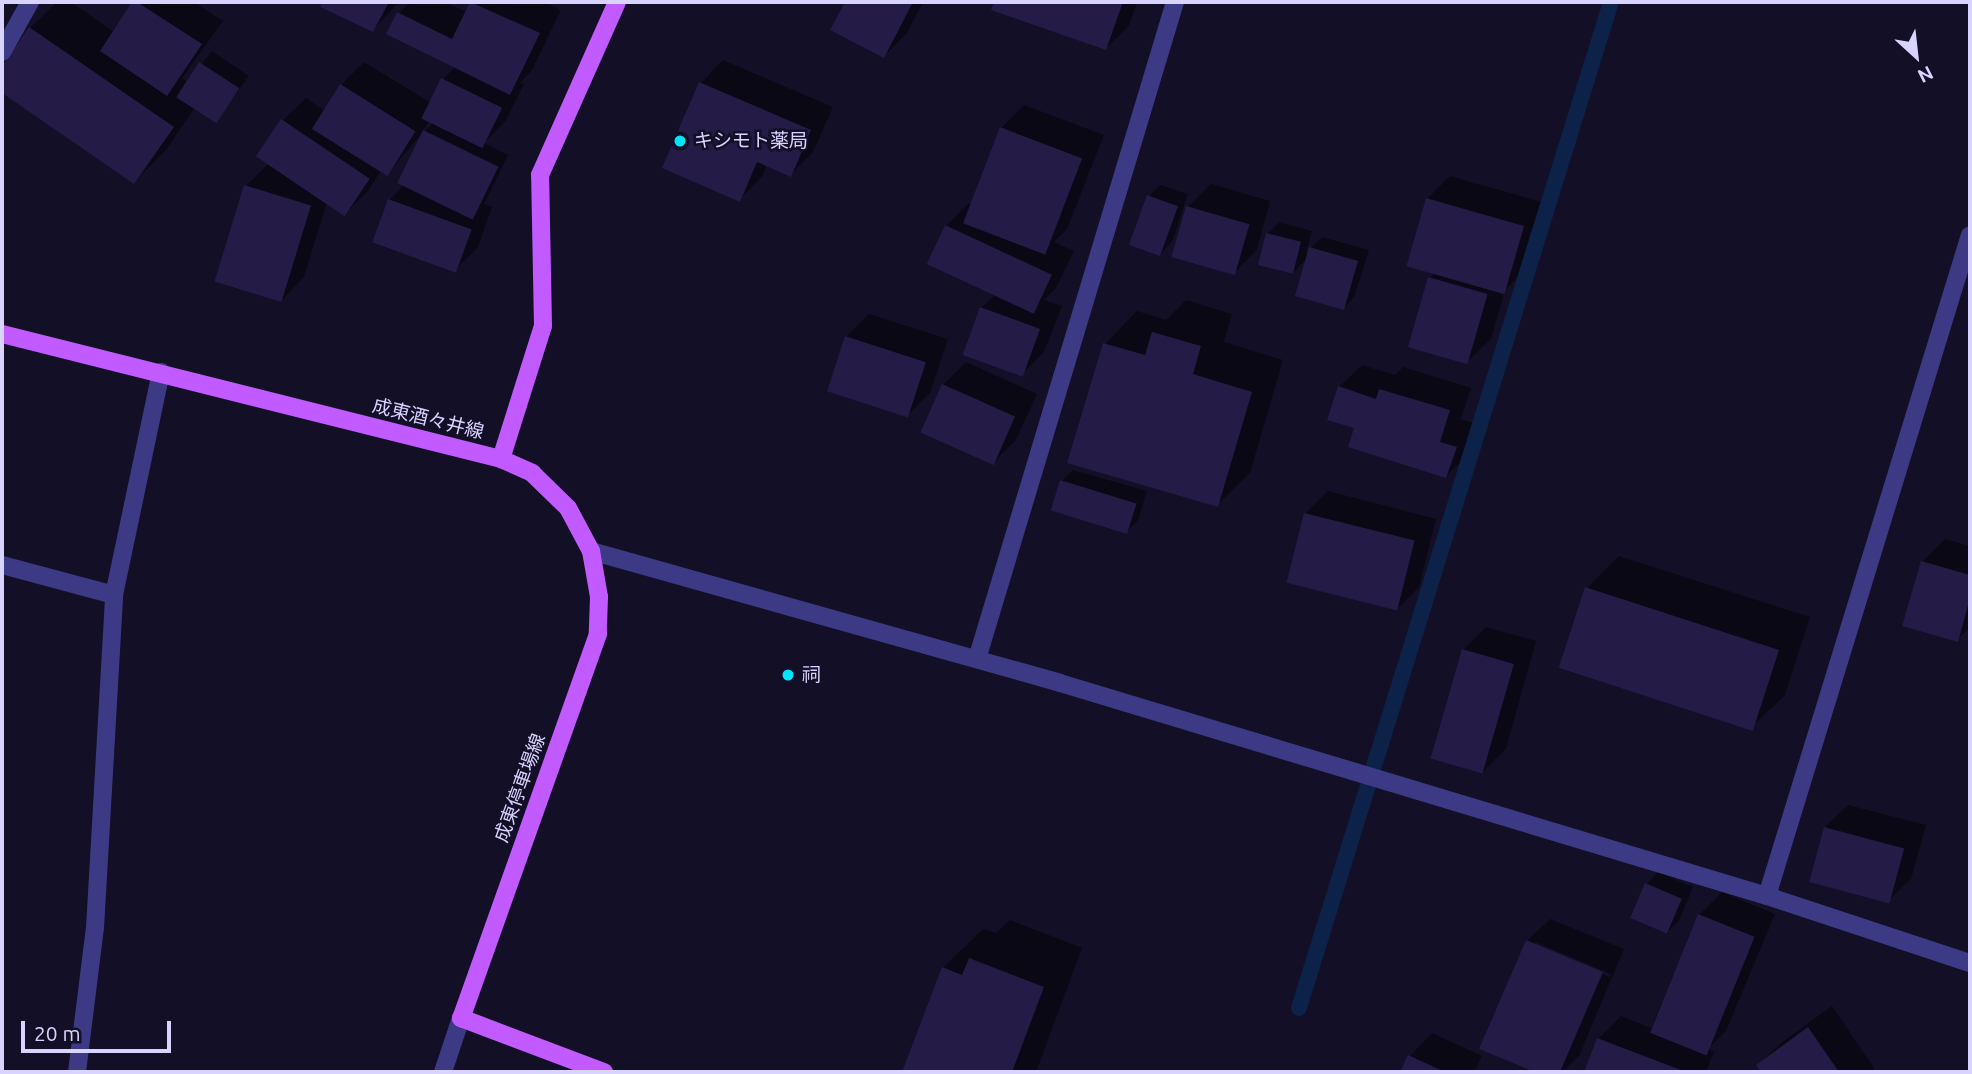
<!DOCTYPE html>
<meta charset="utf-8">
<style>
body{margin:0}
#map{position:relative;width:1972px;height:1074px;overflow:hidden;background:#130f26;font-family:Ubuntu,"Noto Sans JP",sans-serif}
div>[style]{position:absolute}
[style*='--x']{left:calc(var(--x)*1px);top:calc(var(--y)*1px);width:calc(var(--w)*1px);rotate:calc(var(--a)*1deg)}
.shadow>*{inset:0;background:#0007}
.stream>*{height:16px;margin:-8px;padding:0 8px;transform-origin:8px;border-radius:8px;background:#0c2248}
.building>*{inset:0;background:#241b47;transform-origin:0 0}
.minor>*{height:18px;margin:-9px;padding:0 9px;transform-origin:9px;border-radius:9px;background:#3d3a85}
.major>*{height:18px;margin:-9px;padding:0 9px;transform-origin:9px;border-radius:9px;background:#c25bff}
.dots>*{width:19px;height:19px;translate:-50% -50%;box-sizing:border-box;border:4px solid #130f26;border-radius:50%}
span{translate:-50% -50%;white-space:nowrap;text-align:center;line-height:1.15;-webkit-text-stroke:5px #130f26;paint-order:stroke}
.poi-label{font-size:19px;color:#d9d4ff}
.left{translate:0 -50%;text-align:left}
.street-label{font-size:19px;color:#d9d4ff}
.frame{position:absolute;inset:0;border:4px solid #d9d4ff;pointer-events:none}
.north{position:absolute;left:1881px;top:21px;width:70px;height:70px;-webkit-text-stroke:5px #130f26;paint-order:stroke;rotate:153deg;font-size:19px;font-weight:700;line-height:28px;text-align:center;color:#d9d4ff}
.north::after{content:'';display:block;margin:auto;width:24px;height:32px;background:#d9d4ff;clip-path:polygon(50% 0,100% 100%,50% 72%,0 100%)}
.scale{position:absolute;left:21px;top:1021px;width:150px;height:32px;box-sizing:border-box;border:4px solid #d9d4ff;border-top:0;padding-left:9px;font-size:21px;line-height:24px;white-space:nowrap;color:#d9d4ff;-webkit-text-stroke:5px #130f26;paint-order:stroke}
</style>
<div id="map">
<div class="shadow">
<i style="clip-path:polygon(57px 2px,71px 2px,114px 32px,134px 2px,194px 2px,223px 21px,182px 78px,187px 82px,212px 51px,249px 76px,216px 121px,195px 107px,166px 150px,134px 182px,2px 91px,2px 69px,30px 28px)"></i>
<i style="clip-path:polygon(324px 2px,399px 2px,373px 30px,322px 6px)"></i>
<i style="clip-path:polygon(evenodd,410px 2px,445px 2px,467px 12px,472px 2px,544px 2px,561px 10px,532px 70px,520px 83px,524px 84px,505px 122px,484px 143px,508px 155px,484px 204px,492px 207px,478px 247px,455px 270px,389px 200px,404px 185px,421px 138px,419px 137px,388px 173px,382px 169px,368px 191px,345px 214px,327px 202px,304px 277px,282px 300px,246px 186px,269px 163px,283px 120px,306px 98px,325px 111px,341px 85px,364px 62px,431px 103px,443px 79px,455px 67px,399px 13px,410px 2px,430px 120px,434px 122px,424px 132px,423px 131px,430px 120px)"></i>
<i style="clip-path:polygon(847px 2px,923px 2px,907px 33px,884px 56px,833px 29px)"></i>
<i style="clip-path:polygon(996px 2px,1137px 2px,1129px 26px,1106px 48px,993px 9px)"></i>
<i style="clip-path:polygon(723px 60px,833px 107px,813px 152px,790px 175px,767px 165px,762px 177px,739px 200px,701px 83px)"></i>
<i style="clip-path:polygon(1024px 105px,1104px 135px,1067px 229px,1054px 242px,1074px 251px,1056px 288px,1044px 300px,1062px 306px,1044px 352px,1021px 375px,981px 308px,996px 294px,946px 226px,969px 203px,972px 205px,1001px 128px)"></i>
<i style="clip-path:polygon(1450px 176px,1545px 203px,1526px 268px,1505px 290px,1491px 339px,1468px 361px,1430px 278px,1435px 272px,1427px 199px)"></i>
<i style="clip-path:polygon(1211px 184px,1270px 201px,1257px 250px,1234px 273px,1188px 207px)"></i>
<i style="clip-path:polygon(1160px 185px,1188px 194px,1172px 242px,1160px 254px,1149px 196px)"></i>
<i style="clip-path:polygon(1279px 222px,1312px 231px,1306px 253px,1322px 237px,1369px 250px,1354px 297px,1343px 309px,1308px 257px,1293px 273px,1267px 234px)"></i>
<i style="clip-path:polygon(1186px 300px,1232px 314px,1224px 342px,1283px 360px,1250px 473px,1217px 505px,1105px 344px,1137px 311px,1166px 320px)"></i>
<i style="clip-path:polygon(869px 314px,948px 339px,930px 393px,907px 416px,846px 337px)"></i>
<i style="clip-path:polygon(966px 362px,1037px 394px,1016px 440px,993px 463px,943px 385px)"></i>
<i style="clip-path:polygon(1362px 365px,1395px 375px,1403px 367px,1471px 388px,1461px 419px,1478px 424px,1469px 454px,1446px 476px,1357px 427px,1339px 387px)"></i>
<i style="clip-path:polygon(1073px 470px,1147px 491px,1138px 520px,1127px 532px,1062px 481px)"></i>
<i style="clip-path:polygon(1328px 491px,1436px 519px,1419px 587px,1396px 610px,1305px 514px)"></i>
<i style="clip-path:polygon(1945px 539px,1970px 546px,1970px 627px,1957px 640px,1922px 562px)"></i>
<i style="clip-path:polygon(1619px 556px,1810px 617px,1785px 695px,1752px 727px,1587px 588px)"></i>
<i style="clip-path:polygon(1486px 627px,1536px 641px,1506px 749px,1483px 772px,1463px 650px)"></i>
<i style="clip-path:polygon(1848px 805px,1926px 825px,1911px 879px,1888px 901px,1825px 827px)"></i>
<i style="clip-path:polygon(1658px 872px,1693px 887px,1679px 921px,1667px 932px,1647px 884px)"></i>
<i style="clip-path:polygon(1722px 892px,1775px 914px,1726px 1031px,1707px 1049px,1714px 1052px,1706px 1072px,1586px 1072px,1598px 1039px,1621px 1016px,1651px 1028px,1699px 915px)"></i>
<i style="clip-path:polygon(evenodd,1550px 919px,1624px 949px,1579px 1056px,1563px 1072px,1539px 1072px,1481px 1048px,1527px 941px,1550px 919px,1535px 942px,1611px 974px,1610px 977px,1535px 946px,1535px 942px)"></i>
<i style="clip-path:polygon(1010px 920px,1082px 948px,1036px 1072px,904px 1072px,943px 968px,983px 929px,996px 933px)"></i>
<i style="clip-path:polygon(1832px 1006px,1874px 1068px,1873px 1072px,1763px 1072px,1758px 1065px,1781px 1043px)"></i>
<i style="clip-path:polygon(1432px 1033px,1482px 1056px,1474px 1072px,1402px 1072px,1410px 1056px)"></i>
</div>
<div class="stream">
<i style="--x:1299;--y:1008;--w:1053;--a:-72.77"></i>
</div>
<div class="building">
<i style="clip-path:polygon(132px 2px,137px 2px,202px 44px,167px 96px,100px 51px)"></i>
<i style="clip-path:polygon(322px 2px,389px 2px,373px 32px,320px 7px)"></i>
<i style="clip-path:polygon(470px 2px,540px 33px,510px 95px,386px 34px,397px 12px,452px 39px)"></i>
<i style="clip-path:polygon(845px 2px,912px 4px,884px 58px,830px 30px)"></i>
<i style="clip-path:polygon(994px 2px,1123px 2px,1106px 50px,991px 10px)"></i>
<i style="clip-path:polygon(29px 27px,174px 127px,134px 184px,2px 93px,2px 66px)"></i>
<i style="left:199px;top:62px;width:48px;height:42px;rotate:33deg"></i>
<i style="left:441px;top:78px;width:68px;height:45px;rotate:26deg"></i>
<i style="clip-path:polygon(699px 82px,811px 130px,791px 177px,757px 162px,740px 202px,662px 168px)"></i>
<i style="left:340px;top:84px;width:89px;height:53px;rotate:32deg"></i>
<i style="left:281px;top:119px;width:107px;height:45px;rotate:34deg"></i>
<i style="left:1000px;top:127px;width:88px;height:103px;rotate:21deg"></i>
<i style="left:423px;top:130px;width:84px;height:59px;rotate:26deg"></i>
<i style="left:244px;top:185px;width:70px;height:101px;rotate:17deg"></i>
<i style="left:1147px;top:195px;width:33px;height:53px;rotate:20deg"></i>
<i style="left:1426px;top:198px;width:102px;height:71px;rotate:16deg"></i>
<i style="left:388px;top:199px;width:89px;height:46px;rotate:20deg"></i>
<i style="left:1186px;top:206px;width:66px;height:53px;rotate:16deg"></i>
<i style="left:945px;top:225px;width:118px;height:43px;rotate:25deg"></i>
<i style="left:1266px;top:233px;width:36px;height:33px;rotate:14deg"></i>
<i style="left:1309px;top:247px;width:51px;height:51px;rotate:16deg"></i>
<i style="left:1428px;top:277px;width:62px;height:73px;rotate:16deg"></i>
<i style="left:980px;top:307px;width:64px;height:51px;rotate:20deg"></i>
<i style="clip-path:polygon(1152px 332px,1201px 346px,1193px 374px,1252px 392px,1218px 507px,1067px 463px,1103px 343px,1145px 355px)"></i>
<i style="left:845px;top:336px;width:85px;height:58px;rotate:18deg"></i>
<i style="left:942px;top:384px;width:80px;height:53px;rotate:24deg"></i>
<i style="clip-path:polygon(1338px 386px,1376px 399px,1379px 389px,1450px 410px,1440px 442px,1457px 447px,1446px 478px,1348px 447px,1354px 428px,1327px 420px)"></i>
<i style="left:1060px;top:480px;width:80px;height:32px;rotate:17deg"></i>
<i style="left:1304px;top:513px;width:114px;height:72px;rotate:14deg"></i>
<i style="clip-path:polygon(1921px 561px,1970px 575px,1970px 598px,1958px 642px,1902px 626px)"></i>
<i style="left:1585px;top:587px;width:204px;height:85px;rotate:18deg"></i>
<i style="left:1462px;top:649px;width:54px;height:114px;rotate:16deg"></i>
<i style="left:1824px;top:827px;width:83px;height:57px;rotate:15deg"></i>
<i style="left:1645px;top:883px;width:40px;height:38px;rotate:23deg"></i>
<i style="left:1698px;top:914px;width:61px;height:128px;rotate:22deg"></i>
<i style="clip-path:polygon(1526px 940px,1603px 972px,1560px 1072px,1535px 1072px,1479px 1049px)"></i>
<i style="clip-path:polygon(969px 958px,1044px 987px,1012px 1072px,902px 1072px,942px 967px,962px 975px)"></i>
<i style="clip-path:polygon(1808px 1027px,1839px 1072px,1761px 1072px,1756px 1065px)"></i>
<i style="clip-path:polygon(1597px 1038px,1686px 1072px,1584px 1072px)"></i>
<i style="clip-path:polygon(1408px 1055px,1445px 1072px,1400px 1072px)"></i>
</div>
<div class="minor">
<i style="--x:2;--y:52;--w:57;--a:-60.8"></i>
<i style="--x:591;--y:551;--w:487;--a:15.7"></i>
<i style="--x:1060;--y:683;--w:738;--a:16.77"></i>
<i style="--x:1767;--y:896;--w:214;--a:18.3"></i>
<i style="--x:2;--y:565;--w:116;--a:15"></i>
<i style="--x:977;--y:659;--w:686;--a:-73.23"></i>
<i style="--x:1767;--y:896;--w:691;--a:-72.93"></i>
<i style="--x:77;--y:1072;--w:145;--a:-82.9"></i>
<i style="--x:95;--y:928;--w:334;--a:-86.7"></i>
<i style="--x:114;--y:595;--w:228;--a:-78.1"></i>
<i style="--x:443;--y:1072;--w:57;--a:-71.6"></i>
</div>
<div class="major">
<i style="--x:2;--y:334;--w:514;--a:14.06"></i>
<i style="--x:501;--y:459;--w:34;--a:24"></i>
<i style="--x:532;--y:473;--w:50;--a:44.2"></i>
<i style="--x:568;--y:508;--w:49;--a:61.9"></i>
<i style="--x:591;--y:551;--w:47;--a:80.1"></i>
<i style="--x:599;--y:597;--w:37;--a:92"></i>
<i style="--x:598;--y:634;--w:408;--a:109.6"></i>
<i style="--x:461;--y:1018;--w:153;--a:20.7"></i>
<i style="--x:501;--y:459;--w:139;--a:-72.5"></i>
<i style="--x:543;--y:326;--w:151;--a:-91.1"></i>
<i style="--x:540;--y:175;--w:189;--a:-66"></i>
</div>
<div class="dots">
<i style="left:680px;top:141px;background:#00e5ff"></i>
<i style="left:788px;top:675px;background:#00e5ff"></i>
</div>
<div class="poi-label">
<span class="left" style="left:694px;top:141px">キシモト薬局</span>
<span class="left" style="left:802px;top:675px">祠</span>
</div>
<div class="street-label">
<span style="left:428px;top:419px;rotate:14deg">成東酒々井線</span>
<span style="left:520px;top:788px;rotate:-70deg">成東停車場線</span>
</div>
<div class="frame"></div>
<div class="north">N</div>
<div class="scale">20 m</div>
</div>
